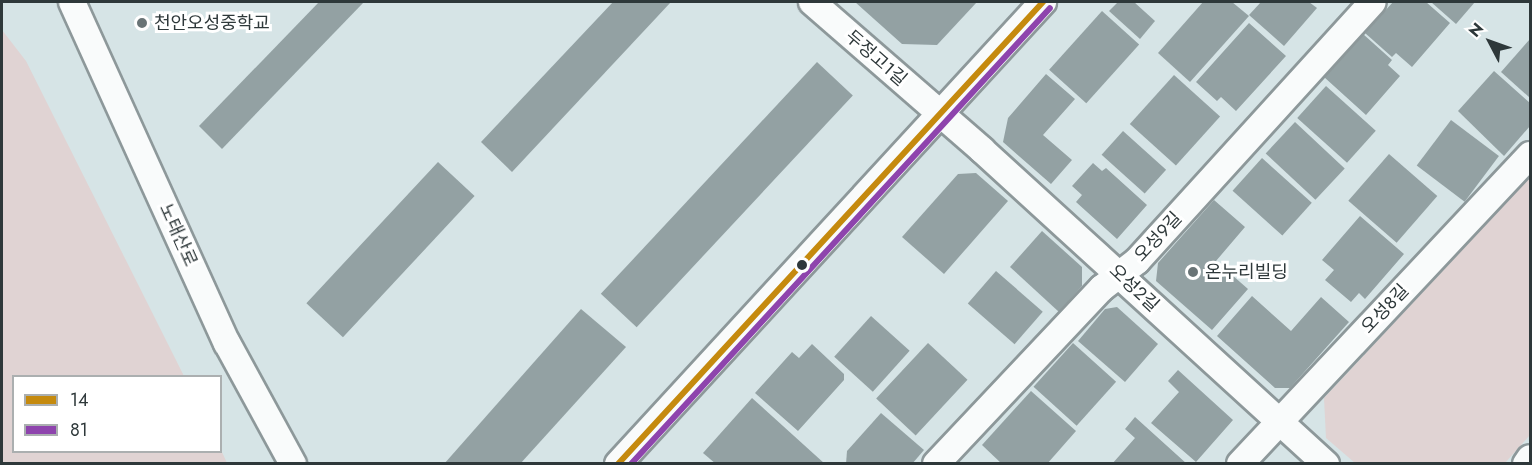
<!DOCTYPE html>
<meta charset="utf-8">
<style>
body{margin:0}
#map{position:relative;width:1532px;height:465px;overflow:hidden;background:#d6e4e6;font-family:Jost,"Noto Sans KR",sans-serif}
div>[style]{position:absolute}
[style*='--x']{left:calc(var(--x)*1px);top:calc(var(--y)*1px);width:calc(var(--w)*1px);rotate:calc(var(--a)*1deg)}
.green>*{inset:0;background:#e0d3d3}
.building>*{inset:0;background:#93a1a3;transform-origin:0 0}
.roads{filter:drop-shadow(2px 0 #8d989a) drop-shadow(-2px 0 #8d989a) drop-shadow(0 2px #8d989a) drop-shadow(0 -2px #8d989a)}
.minor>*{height:26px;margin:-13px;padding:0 13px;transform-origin:13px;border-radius:13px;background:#f9fbfb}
.bus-1>*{height:6px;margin:-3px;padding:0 3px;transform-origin:3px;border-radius:3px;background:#c58a0e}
.bus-2>*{height:6px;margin:-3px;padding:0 3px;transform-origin:3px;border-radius:3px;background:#8e44ad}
.dots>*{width:16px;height:16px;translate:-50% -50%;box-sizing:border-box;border:3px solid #fff;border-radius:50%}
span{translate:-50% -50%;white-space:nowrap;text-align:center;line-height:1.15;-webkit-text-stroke:6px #fff;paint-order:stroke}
.poi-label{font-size:18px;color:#2e383a}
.left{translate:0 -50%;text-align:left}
.street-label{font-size:18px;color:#2e383a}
.frame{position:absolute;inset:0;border:3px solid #2e383a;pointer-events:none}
.legend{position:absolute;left:12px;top:375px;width:210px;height:78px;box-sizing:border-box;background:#fff;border:2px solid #abafb0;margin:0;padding:8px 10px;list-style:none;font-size:18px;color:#2e383a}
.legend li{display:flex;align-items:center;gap:12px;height:30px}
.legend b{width:30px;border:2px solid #abafb0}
.north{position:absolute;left:1460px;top:12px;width:60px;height:60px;-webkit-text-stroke:4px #fff;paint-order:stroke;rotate:311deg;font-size:16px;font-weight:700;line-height:24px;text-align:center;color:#2e383a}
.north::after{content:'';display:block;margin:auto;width:21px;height:27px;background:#2e383a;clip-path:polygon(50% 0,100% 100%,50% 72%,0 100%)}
</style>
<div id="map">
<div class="green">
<i style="clip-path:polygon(2px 30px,26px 61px,184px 376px,14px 376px,14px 452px,221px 450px,227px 463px,2px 463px)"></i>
<i style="clip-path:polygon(1530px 177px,1530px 435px,1505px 463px,1355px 463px,1326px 438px,1324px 398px)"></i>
</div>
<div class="building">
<i style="clip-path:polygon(319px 2px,364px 2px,222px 149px,199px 126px)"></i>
<i style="clip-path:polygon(613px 2px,671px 2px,512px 172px,481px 142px)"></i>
<i style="clip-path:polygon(855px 2px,977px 2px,937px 45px,902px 44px)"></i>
<i style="clip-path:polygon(1118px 2px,1134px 2px,1155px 21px,1140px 39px,1109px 11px)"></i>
<i style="clip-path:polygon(1203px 2px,1232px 2px,1249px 16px,1190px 82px,1158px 53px)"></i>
<i style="clip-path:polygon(1261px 2px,1309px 2px,1317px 8px,1284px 46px,1249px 15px)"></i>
<i style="clip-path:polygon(1393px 2px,1426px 2px,1450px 23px,1412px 67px,1396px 53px,1392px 57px,1365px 33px)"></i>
<i style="clip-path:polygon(1431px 2px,1475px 2px,1456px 24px)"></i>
<i style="left:1102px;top:11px;width:50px;height:79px;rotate:42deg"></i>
<i style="clip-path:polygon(1249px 23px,1286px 56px,1236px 111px,1221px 97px,1217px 101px,1196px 82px)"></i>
<i style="clip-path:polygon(1363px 34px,1392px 60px,1388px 65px,1400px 76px,1366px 115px,1324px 77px)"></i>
<i style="clip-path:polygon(1530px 39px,1530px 98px,1501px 72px)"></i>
<i style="left:817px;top:62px;width:49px;height:317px;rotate:43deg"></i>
<i style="clip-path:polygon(1494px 71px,1530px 103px,1530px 126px,1504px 156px,1458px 111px)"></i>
<i style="clip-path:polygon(1046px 74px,1075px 99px,1043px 135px,1072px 160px,1051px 184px,1003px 142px,1008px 118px)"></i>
<i style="left:1174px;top:75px;width:62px;height:66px;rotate:42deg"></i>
<i style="left:1326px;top:86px;width:67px;height:43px;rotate:42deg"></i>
<i style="left:1451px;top:120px;width:60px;height:57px;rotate:37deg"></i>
<i style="left:1295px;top:122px;width:68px;height:43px;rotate:43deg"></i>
<i style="left:1123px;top:131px;width:58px;height:32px;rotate:42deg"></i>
<i style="left:1389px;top:154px;width:64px;height:62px;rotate:41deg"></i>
<i style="left:1262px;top:158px;width:67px;height:44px;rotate:42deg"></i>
<i style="left:438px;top:162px;width:50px;height:193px;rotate:43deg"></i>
<i style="clip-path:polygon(1093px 163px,1102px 171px,1106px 168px,1147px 205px,1117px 239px,1076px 202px,1082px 195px,1072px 186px)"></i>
<i style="clip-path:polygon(976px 173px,1008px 201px,944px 274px,902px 237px,958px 174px)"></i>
<i style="clip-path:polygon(1214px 200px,1245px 227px,1216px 261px,1248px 289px,1212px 330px,1156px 281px,1158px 263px)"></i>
<i style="clip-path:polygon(1360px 216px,1404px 254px,1365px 299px,1359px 293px,1351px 302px,1325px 280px,1334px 270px,1322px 260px)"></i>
<i style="clip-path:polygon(1042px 231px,1082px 267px,1082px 286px,1059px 312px,1010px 267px)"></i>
<i style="left:996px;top:271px;width:62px;height:43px;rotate:41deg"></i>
<i style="clip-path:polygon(1252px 296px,1291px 331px,1321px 297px,1349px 322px,1290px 388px,1275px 388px,1217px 336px)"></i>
<i style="clip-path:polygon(1117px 307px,1158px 344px,1125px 382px,1078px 341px,1105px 309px)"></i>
<i style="clip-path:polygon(581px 309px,626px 347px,520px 464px,444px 464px)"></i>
<i style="left:871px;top:316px;width:52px;height:55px;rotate:42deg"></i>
<i style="left:928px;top:343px;width:54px;height:76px;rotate:43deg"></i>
<i style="left:1073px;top:343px;width:58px;height:59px;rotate:42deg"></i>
<i style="clip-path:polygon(812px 344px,844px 374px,844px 380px,798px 431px,755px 393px,792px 352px,799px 358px)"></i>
<i style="clip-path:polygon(1178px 370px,1233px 420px,1196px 462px,1151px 423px,1179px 392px,1168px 381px)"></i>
<i style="clip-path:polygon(1031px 391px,1076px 431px,1047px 464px,1002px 464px,982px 445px)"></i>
<i style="clip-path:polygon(752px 398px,825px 464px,716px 464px,703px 453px)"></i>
<i style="clip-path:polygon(881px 413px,924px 450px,912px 464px,846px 464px,847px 451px)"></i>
<i style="clip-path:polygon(1135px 417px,1187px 464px,1112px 464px,1135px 438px,1125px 429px)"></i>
</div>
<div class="roads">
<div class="minor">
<i style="--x:72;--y:2;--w:375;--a:65.6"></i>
<i style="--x:227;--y:343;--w:138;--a:61.4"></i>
<i style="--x:812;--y:2;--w:225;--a:41"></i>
<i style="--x:982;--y:150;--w:466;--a:42.4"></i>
<i style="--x:618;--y:464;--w:628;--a:-47.39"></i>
<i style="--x:936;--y:464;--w:242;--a:-46.7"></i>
<i style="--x:1102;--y:288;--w:44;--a:-37.6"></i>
<i style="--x:1137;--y:261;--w:350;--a:-47.7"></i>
<i style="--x:1240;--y:464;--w:424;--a:-46.8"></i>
<i style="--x:1526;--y:464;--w:7;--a:-56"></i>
</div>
</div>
<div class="bus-1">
<i style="--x:618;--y:464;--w:628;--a:-47.39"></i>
</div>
<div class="bus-2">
<i style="--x:631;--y:464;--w:619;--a:-47.42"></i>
</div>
<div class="dots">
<i style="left:142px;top:23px;background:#697476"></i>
<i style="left:802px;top:265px;background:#2e383a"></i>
<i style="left:1193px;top:272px;background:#697476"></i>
</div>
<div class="poi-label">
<span class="left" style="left:154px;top:23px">천안오성중학교</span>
<span class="left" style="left:1205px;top:272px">온누리빌딩</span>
</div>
<div class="street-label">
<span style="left:876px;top:58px;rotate:41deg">두정고1길</span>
<span style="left:178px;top:235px;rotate:66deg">노태산로</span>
<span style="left:1158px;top:237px;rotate:-47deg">오성9길</span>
<span style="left:1134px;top:288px;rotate:43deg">오성2길</span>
<span style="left:1385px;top:309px;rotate:-47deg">오성8길</span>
</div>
<div class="frame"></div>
<ul class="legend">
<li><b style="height:8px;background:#c58a0e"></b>14</li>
<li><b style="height:8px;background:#8e44ad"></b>81</li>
</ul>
<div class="north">N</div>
</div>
